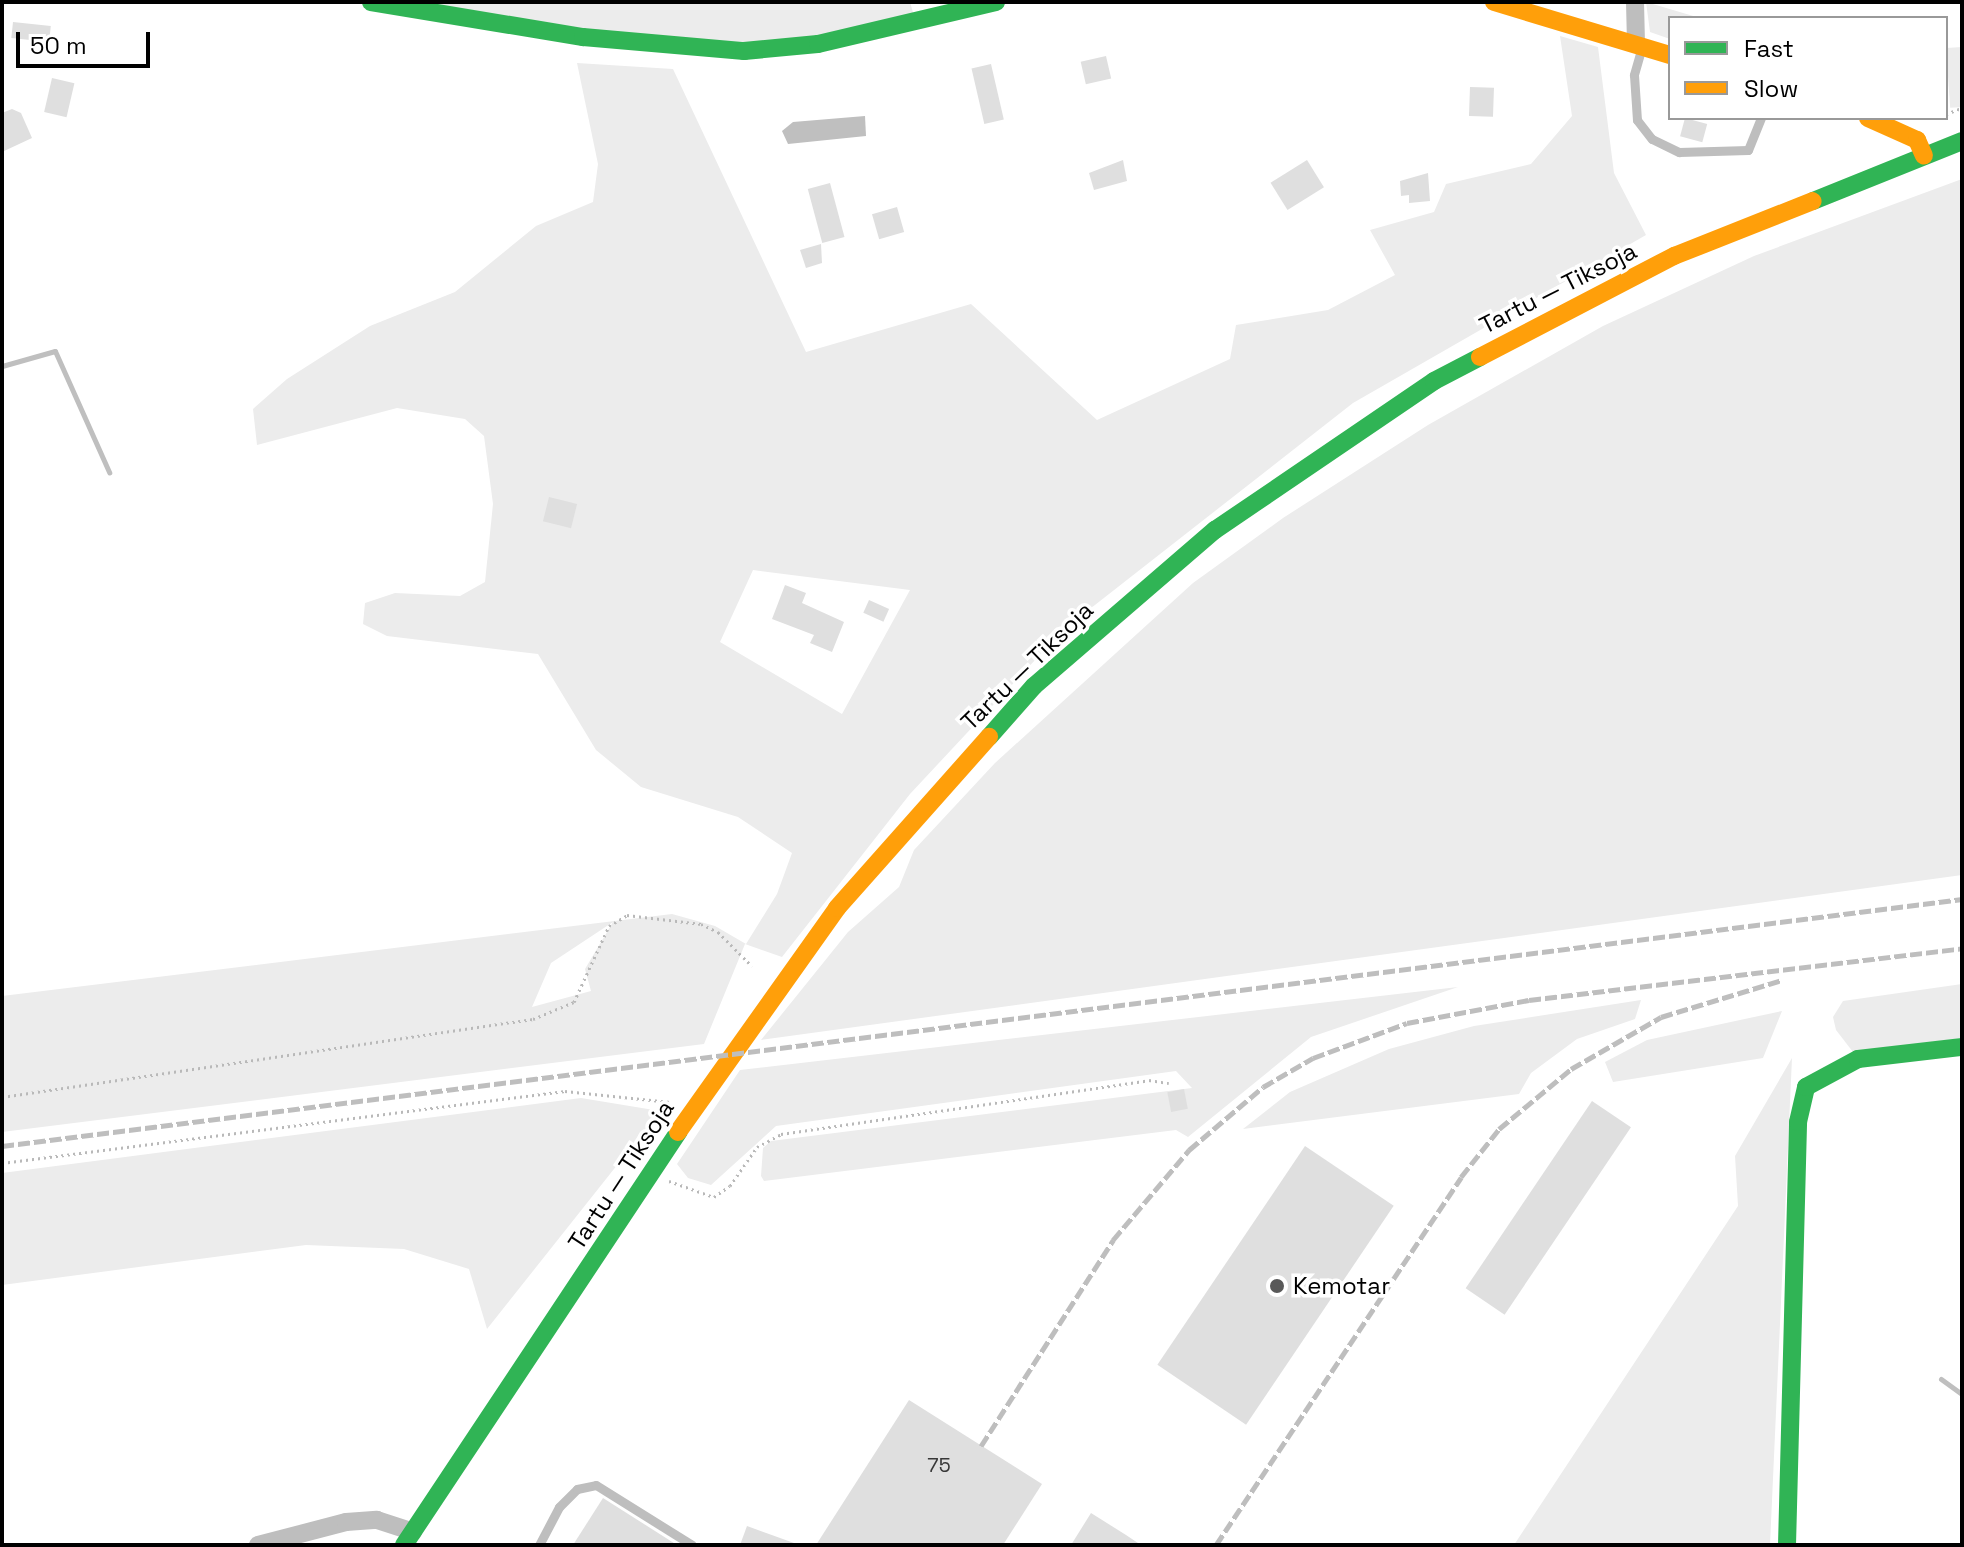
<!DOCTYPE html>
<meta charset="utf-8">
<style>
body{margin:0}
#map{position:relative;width:1964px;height:1547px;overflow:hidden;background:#fff;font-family:"Space Grotesk",sans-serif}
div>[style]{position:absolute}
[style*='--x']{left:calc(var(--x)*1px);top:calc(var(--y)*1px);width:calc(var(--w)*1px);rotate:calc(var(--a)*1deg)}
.green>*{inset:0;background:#ececec;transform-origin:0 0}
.water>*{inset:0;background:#bfbfbf}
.stream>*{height:5px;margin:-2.5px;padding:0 2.5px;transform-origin:2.5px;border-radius:2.5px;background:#bfbfbf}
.building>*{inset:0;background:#dfdfdf;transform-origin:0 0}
.path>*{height:3px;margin-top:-1.5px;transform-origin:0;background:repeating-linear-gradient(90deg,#b9b9b9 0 2px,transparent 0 6px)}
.lane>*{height:9px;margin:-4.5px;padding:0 4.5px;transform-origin:4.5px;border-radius:4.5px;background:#bebebe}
.street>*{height:18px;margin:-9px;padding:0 9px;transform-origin:9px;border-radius:9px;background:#bebebe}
.fast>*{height:18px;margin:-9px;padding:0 9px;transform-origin:9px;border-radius:9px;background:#30b455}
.slow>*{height:18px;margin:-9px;padding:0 9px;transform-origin:9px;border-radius:9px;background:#ff9f0a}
.rail>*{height:5px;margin-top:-2.5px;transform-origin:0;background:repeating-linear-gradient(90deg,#bebebe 0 12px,transparent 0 16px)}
.dots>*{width:22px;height:22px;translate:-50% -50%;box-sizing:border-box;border:4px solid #fff;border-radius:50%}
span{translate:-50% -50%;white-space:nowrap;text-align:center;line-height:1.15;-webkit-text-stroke:7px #fff;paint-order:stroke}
.number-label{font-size:20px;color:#383838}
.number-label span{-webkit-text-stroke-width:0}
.street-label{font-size:24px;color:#000}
.poi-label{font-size:24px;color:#000}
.left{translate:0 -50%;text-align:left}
.frame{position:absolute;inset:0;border:4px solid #000;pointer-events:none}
.legend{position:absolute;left:1668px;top:16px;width:280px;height:104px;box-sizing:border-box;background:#fff;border:2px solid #999;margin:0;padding:10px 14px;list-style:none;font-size:24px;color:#000}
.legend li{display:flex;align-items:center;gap:16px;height:40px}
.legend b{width:40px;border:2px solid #999}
.scale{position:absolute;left:16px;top:32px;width:134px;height:36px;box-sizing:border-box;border:4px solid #000;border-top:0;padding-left:10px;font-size:24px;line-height:28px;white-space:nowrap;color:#000;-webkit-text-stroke:6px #fff;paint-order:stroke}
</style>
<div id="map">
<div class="green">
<i style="clip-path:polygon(371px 2px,910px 2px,916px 23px,744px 51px)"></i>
<i style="clip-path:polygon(1646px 2px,1700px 18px,1670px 18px,1670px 39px,1650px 32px)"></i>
<i style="clip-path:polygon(evenodd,1560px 36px,1598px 47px,1614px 173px,1646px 235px,1353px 403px,1063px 630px,910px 794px,782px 957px,745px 944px,704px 1044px,2px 1132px,2px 996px,672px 914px,715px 926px,746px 944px,777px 894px,792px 853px,738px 817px,641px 787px,596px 750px,538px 654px,387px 636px,363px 624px,365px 603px,395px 593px,460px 596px,485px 582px,493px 504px,484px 436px,465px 419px,397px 408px,257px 445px,253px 409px,287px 379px,370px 326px,455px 292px,536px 226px,593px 202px,598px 164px,577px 63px,673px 69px,806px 352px,971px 304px,1097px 420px,1230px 359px,1236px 325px,1328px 310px,1395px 275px,1370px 230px,1434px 212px,1446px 184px,1531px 164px,1572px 116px,1560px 36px,753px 570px,910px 590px,842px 714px,720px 642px,753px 570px,1560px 36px,613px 922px,585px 969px,591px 991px,532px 1007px,551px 963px,613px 922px)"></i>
<i style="left:1946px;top:48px;width:16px;height:60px;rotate:-4deg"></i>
<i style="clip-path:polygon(1962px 179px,1962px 875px,761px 1040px,848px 932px,899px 887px,914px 850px,995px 763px,1193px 583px,1283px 518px,1428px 425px,1603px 326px,1754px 256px)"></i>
<i style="clip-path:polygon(1962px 984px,1962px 1038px,1853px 1052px,1836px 1030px,1833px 1017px,1843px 1001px)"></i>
<i style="clip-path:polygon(1458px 987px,1311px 1037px,1188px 1137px,1176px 1130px,764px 1181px,761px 1176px,763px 1148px,771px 1141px,1192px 1088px,1176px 1071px,776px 1126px,711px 1185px,688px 1178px,677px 1164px,740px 1070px)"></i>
<i style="clip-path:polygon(1641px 1000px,1635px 1019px,1577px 1039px,1531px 1073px,1519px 1094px,1243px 1129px,1290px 1092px,1389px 1049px,1474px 1026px)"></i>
<i style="clip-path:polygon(1782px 1011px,1763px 1058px,1613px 1082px,1605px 1062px,1647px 1040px)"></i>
<i style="clip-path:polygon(1792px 1058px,1770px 1545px,1514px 1545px,1738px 1206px,1735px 1156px)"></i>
<i style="clip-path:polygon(581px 1098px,660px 1111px,487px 1329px,469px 1269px,404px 1249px,306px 1245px,2px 1285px,2px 1173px)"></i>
</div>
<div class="water">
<i style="clip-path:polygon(865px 116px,866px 136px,788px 144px,782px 131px,793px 122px)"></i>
</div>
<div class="stream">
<i style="--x:2;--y:366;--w:55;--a:-15.8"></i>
<i style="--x:55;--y:351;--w:133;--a:65.9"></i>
<i style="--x:1941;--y:1379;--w:26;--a:36"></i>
</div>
<div class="building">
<i style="left:13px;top:22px;width:38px;height:16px;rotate:6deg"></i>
<i style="left:1106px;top:56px;width:23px;height:26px;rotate:77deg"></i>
<i style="left:991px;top:64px;width:57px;height:20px;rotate:77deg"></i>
<i style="left:52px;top:78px;width:23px;height:35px;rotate:13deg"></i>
<i style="left:1470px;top:87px;width:24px;height:29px;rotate:2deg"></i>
<i style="clip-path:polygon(12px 109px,21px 113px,32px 138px,2px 152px,2px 113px)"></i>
<i style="left:1685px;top:118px;width:23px;height:19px;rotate:15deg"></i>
<i style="clip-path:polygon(1123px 160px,1127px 181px,1094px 190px,1089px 173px)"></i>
<i style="left:1307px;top:160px;width:32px;height:43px;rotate:58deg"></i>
<i style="clip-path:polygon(1428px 173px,1430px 201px,1409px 203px,1409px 195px,1401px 196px,1400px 181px)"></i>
<i style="left:830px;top:183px;width:56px;height:23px;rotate:75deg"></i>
<i style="left:897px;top:207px;width:26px;height:26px;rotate:74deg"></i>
<i style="clip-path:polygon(821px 244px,822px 263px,806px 268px,800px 250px)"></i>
<i style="left:549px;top:497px;width:29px;height:25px;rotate:14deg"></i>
<i style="clip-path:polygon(785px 585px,806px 593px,802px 603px,844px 622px,832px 652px,810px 643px,814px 635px,772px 619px)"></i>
<i style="left:869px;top:600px;width:22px;height:14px;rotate:24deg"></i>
<i style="left:1184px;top:1089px;width:20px;height:17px;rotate:79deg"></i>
<i style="left:1592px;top:1101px;width:47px;height:226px;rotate:34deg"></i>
<i style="left:1305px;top:1146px;width:107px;height:264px;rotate:34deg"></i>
<i style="clip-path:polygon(909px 1400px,1042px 1484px,1003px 1545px,816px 1545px)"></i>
<i style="clip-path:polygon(603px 1498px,655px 1531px,677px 1545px,573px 1545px)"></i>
<i style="clip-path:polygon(1091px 1513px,1126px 1535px,1141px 1545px,1071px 1545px)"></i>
<i style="clip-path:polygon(747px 1526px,794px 1543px,793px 1545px,740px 1545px)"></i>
</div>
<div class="path">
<i style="--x:1946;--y:114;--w:17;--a:-21"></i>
<i style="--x:2;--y:1097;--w:537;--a:-8.36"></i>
<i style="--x:533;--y:1019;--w:44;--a:-22.5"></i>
<i style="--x:574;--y:1002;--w:84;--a:-65.3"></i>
<i style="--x:609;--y:926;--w:21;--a:-31"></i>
<i style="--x:627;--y:915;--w:75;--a:6.9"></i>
<i style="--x:701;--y:924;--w:19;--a:25"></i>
<i style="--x:718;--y:932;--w:48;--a:45"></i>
<i style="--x:2;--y:1163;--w:568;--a:-7.29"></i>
<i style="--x:565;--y:1091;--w:106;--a:6"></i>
<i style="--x:669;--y:1181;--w:48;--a:19.6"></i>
<i style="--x:714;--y:1197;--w:19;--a:-35"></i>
<i style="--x:730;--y:1186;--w:47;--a:-55.3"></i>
<i style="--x:757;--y:1147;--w:27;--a:-28"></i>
<i style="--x:781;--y:1134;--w:372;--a:-8.3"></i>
<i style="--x:1149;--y:1080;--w:20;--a:9"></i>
</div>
<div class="lane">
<i style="--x:1641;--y:50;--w:26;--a:106"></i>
<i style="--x:1634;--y:75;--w:45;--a:86.2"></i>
<i style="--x:1637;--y:120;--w:24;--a:52"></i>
<i style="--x:1652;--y:139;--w:30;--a:26"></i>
<i style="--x:1679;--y:152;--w:69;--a:-1.7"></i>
<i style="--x:1748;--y:150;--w:35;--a:-68"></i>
<i style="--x:539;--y:1545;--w:43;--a:-62.2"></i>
<i style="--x:559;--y:1507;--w:25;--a:-45"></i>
<i style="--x:577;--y:1489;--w:19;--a:-12"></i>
<i style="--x:596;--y:1485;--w:113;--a:32"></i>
</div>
<div class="street">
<i style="--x:1635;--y:2;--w:42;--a:88.6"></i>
<i style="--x:258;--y:1545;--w:91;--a:-14.6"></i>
<i style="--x:346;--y:1522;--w:31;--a:-4"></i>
<i style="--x:377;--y:1520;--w:38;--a:18"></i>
</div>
<div class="fast">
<i style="--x:371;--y:2;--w:215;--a:9.4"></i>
<i style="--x:583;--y:37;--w:162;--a:5"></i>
<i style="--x:744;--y:51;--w:74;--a:-5.4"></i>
<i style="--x:818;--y:44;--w:183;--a:-13.3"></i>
<i style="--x:1813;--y:201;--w:161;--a:-21.9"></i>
<i style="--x:989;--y:737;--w:68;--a:-48.6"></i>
<i style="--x:1034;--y:686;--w:239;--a:-40.8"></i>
<i style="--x:1215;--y:530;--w:265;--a:-34.2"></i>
<i style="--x:1434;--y:381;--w:52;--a:-27.6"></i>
<i style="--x:404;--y:1545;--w:496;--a:-56.4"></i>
<i style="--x:1787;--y:1545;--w:423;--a:-88.5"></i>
<i style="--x:1798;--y:1122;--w:36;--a:-77"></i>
<i style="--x:1806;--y:1087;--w:59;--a:-28.3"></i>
<i style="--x:1858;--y:1059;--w:105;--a:-6.6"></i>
</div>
<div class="slow">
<i style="--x:1494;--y:2;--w:184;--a:16.8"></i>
<i style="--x:1868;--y:118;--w:54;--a:24.2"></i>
<i style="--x:1917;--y:140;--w:17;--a:66"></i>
<i style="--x:1480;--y:357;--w:219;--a:-27.5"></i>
<i style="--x:1674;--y:256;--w:149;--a:-21.6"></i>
<i style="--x:678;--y:1132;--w:275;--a:-54.6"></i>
<i style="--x:837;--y:908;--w:229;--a:-48.4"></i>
</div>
<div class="rail">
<i style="--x:2;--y:1146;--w:1976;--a:-7.18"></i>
<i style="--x:981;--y:1446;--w:245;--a:-57.3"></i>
<i style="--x:1113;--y:1240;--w:118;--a:-49.8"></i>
<i style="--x:1189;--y:1150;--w:97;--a:-40.4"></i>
<i style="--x:1263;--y:1087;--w:58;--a:-30.1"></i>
<i style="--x:1313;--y:1058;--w:100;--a:-20.4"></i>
<i style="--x:1407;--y:1023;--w:124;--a:-10.7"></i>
<i style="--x:1529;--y:1000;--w:436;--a:-6.8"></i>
<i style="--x:1216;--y:1545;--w:442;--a:-56.3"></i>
<i style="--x:1461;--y:1177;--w:61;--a:-51.6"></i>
<i style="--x:1499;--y:1129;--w:94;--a:-39.8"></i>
<i style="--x:1571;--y:1069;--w:104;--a:-30"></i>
<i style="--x:1661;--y:1017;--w:127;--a:-17"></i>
</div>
<div class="dots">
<i style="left:1277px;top:1286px;background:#595959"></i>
</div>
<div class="number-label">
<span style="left:939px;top:1465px">75</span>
</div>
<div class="street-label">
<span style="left:1558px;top:288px;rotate:-27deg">Tartu — Tiksoja</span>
<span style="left:1027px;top:666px;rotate:-44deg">Tartu — Tiksoja</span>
<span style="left:621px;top:1175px;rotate:-57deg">Tartu — Tiksoja</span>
</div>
<div class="poi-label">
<span class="left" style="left:1293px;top:1286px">Kemotar</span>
</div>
<div class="frame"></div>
<ul class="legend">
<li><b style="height:10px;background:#30b455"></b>Fast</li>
<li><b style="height:10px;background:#ff9f0a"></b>Slow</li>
</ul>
<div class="scale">50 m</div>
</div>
